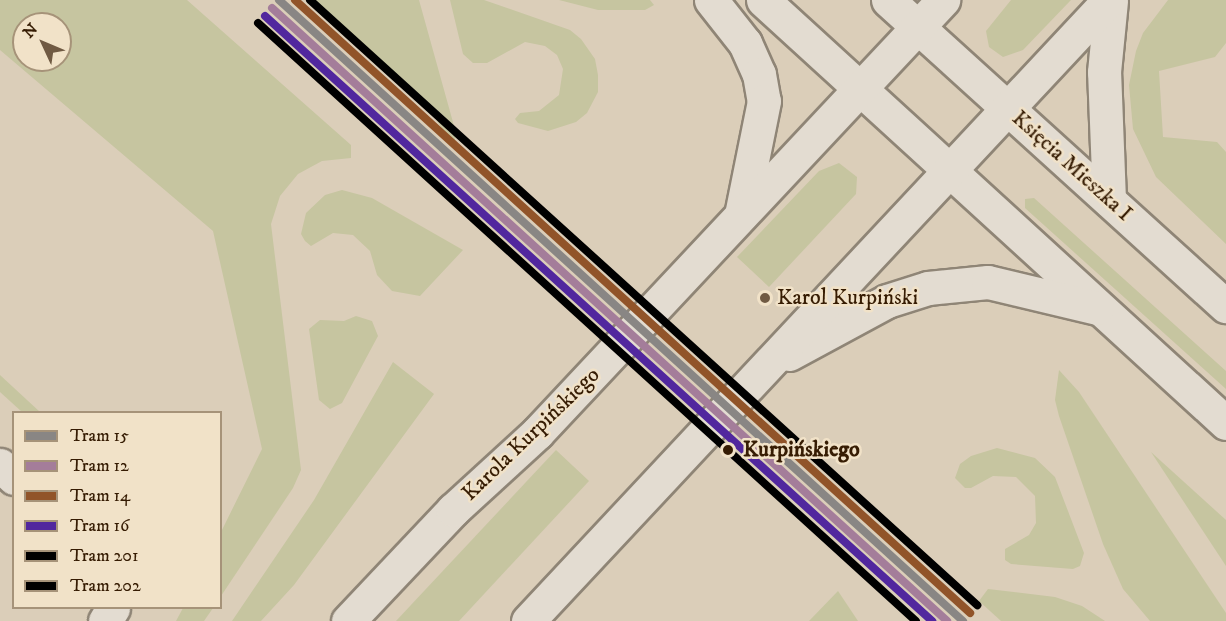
<!DOCTYPE html>
<meta charset="utf-8">
<style>
body{margin:0}
#map{position:relative;width:1226px;height:621px;overflow:hidden;background:#dbceb9;font-family:"IM FELL DW Pica",serif}
div>[style]{position:absolute}
[style*='--x']{left:calc(var(--x)*1px);top:calc(var(--y)*1px);width:calc(var(--w)*1px);rotate:calc(var(--a)*1deg)}
.green>*{inset:0;background:#c6c5a0}
.roads{filter:drop-shadow(2px 0 #8f8576) drop-shadow(-2px 0 #8f8576) drop-shadow(0 2px #8f8576) drop-shadow(0 -2px #8f8576)}
.street>*{height:33px;margin:-16.5px;padding:0 16.5px;transform-origin:16.5px;border-radius:16.5px;background:#e3dcd1}
.secondary>*{height:33px;margin:-16.5px;padding:0 16.5px;transform-origin:16.5px;border-radius:16.5px;background:#e3dcd1}
.tram-1>*{height:8px;margin:-4px;padding:0 4px;transform-origin:4px;border-radius:4px;background:#898684}
.tram-2>*{height:8px;margin:-4px;padding:0 4px;transform-origin:4px;border-radius:4px;background:#a47d9a}
.tram-3>*{height:8px;margin:-4px;padding:0 4px;transform-origin:4px;border-radius:4px;background:#915429}
.tram-4>*{height:8px;margin:-4px;padding:0 4px;transform-origin:4px;border-radius:4px;background:#51279e}
.tram-5>*{height:8px;margin:-4px;padding:0 4px;transform-origin:4px;border-radius:4px;background:#000}
.tram-6>*{height:8px;margin:-4px;padding:0 4px;transform-origin:4px;border-radius:4px;background:#000}
.dots>*{width:16px;height:16px;translate:-50% -50%;box-sizing:border-box;border:3px solid #f1e2c8;border-radius:50%}
span{translate:-50% -50%;white-space:nowrap;text-align:center;line-height:1.15;-webkit-text-stroke:5px #f1e2c8;paint-order:stroke}
.street-label{font-size:22px;color:#361c03}
.poi-label{font-size:22px;color:#361c03}
.left{translate:0 -50%;text-align:left}
.stop-label{font-size:22px;color:#361c03;font-weight:700}
.legend{position:absolute;left:12px;top:411px;width:210px;height:198px;box-sizing:border-box;background:#f1e2c8;border:2px solid #a69379;margin:0;padding:8px 10px;list-style:none;font-size:18px;color:#361c03}
.legend li{display:flex;align-items:center;gap:12px;height:30px}
.legend b{width:30px;border:2px solid #a69379}
.north{position:absolute;left:12px;top:12px;width:60px;height:60px;box-sizing:border-box;background:#f1e2c8;border:2px solid #a69379;border-radius:50%;rotate:314deg;font-size:16px;font-weight:700;line-height:24px;text-align:center;color:#361c03}
.north::after{content:'';display:block;margin:auto;width:21px;height:27px;background:#705a43;clip-path:polygon(50% 0,100% 100%,50% 72%,0 100%)}
</style>
<div id="map">
<div class="green">
<i style="clip-path:polygon(evenodd,0 0,187px 0,351px 145px,351px 158px,322px 161px,298px 174px,280px 196px,271px 224px,301px 470px,293px 488px,221px 596px,221px 532px,262px 449px,213px 231px,0 50px,0 0,24px 24px,60px 24px,60px 60px,24px 60px,24px 24px)"></i>
<i style="clip-path:polygon(310px 0,419px 0,456px 133px,454px 147px,428px 107px)"></i>
<i style="clip-path:polygon(450px 0,484px 0,570px 30px,581px 39px,595px 59px,598px 75px,598px 92px,587px 113px,576px 122px,548px 131px,518px 123px,515px 119px,520px 113px,539px 111px,559px 95px,563px 69px,557px 55px,545px 46px,525px 42px,487px 63px,473px 63px,463px 54px)"></i>
<i style="clip-path:polygon(559px 0,650px 0,654px 5px,645px 10px,598px 10px)"></i>
<i style="clip-path:polygon(1011px 0,1071px 0,1023px 50px,1003px 57px,989px 47px,986px 31px)"></i>
<i style="clip-path:polygon(1168px 0,1226px 0,1226px 43px,1215px 57px,1159px 71px,1163px 137px,1217px 142px,1226px 152px,1226px 244px,1156px 177px,1133px 129px,1129px 85px,1136px 51px,1143px 33px)"></i>
<i style="clip-path:polygon(839px 163px,857px 177px,856px 194px,769px 287px,737px 257px,819px 171px)"></i>
<i style="clip-path:polygon(342px 190px,372px 198px,463px 250px,420px 296px,392px 291px,377px 275px,370px 251px,353px 235px,333px 233px,311px 246px,305px 241px,301px 234px,306px 213px,325px 195px)"></i>
<i style="clip-path:polygon(1034px 198px,1226px 371px,1226px 389px,1025px 208px,1025px 199px)"></i>
<i style="clip-path:polygon(356px 316px,372px 321px,378px 336px,342px 403px,330px 409px,319px 400px,309px 329px,320px 320px,344px 321px)"></i>
<i style="clip-path:polygon(393px 362px,434px 394px,294px 585px,261px 621px,232px 621px,314px 500px)"></i>
<i style="clip-path:polygon(1059px 370px,1079px 392px,1226px 613px,1226px 621px,1150px 621px,1123px 589px,1103px 544px,1059px 416px,1055px 400px)"></i>
<i style="clip-path:polygon(0 375px,40px 412px,22px 412px,0 392px)"></i>
<i style="clip-path:polygon(997px 448px,1035px 458px,1055px 477px,1084px 553px,1080px 566px,1073px 569px,1011px 564px,1005px 560px,1005px 549px,1029px 535px,1036px 523px,1035px 496px,1016px 477px,993px 476px,971px 488px,965px 488px,955px 478px,960px 464px,971px 456px)"></i>
<i style="clip-path:polygon(556px 450px,589px 481px,459px 621px,396px 621px)"></i>
<i style="clip-path:polygon(1151px 452px,1226px 520px,1226px 566px)"></i>
<i style="clip-path:polygon(988px 589px,1055px 597px,1082px 606px,1105px 621px,1001px 621px,979px 601px)"></i>
<i style="clip-path:polygon(838px 591px,858px 621px,809px 621px)"></i>
<i style="clip-path:polygon(183px 608px,213px 608px,204px 621px,176px 621px)"></i>
</div>
<div class="roads">
<div class="street">
<i style="--x:0;--y:465;--w:19;--a:43"></i>
<i style="--x:105;--y:621;--w:15;--a:-58"></i>
</div>
<div class="secondary">
<i style="--x:711;--y:0;--w:55;--a:51.7"></i>
<i style="--x:745;--y:43;--w:34;--a:66"></i>
<i style="--x:759;--y:74;--w:27;--a:80"></i>
<i style="--x:764;--y:101;--w:116;--a:101.4"></i>
<i style="--x:763;--y:0;--w:627;--a:42.42"></i>
<i style="--x:888;--y:0;--w:456;--a:42.2"></i>
<i style="--x:1109;--y:200;--w:128;--a:-92.2"></i>
<i style="--x:1104;--y:72;--w:72;--a:-84.4"></i>
<i style="--x:789;--y:354;--w:111;--a:-28.4"></i>
<i style="--x:887;--y:301;--w:43;--a:-17.6"></i>
<i style="--x:928;--y:288;--w:60;--a:-5.7"></i>
<i style="--x:988;--y:282;--w:112;--a:13.4"></i>
<i style="--x:348;--y:621;--w:153;--a:-46.6"></i>
<i style="--x:453;--y:510;--w:114;--a:-42.5"></i>
<i style="--x:537;--y:433;--w:594;--a:-46.84"></i>
<i style="--x:528;--y:621;--w:850;--a:-46.91"></i>
</div>
</div>
<div class="tram-1">
<i style="--x:279;--y:0;--w:924;--a:42.24"></i>
</div>
<div class="tram-2">
<i style="--x:272;--y:8;--w:912;--a:42.24"></i>
</div>
<div class="tram-3">
<i style="--x:295;--y:0;--w:912;--a:42.24"></i>
</div>
<div class="tram-4">
<i style="--x:265;--y:16;--w:901;--a:42.21"></i>
</div>
<div class="tram-5">
<i style="--x:310;--y:0;--w:901;--a:42.21"></i>
</div>
<div class="tram-6">
<i style="--x:258;--y:23;--w:889;--a:42.27"></i>
</div>
<div class="dots">
<i style="left:765px;top:298px;background:#705a43"></i>
<i style="left:728px;top:450px;background:#361c03"></i>
</div>
<div class="street-label">
<span style="left:1072px;top:166px;rotate:42deg">Księcia Mieszka I</span>
<span style="left:531px;top:434px;rotate:-44deg">Karola Kurpińskiego</span>
</div>
<div class="poi-label">
<span class="left" style="left:777px;top:298px">Karol Kurpiński</span>
</div>
<div class="stop-label">
<span class="left" style="left:743px;top:450px">Kurpińskiego</span>
</div>
<ul class="legend">
<li><b style="height:8px;background:#898684"></b>Tram 15</li>
<li><b style="height:8px;background:#a47d9a"></b>Tram 12</li>
<li><b style="height:8px;background:#915429"></b>Tram 14</li>
<li><b style="height:8px;background:#51279e"></b>Tram 16</li>
<li><b style="height:8px;background:#000"></b>Tram 201</li>
<li><b style="height:8px;background:#000"></b>Tram 202</li>
</ul>
<div class="north">N</div>
</div>
